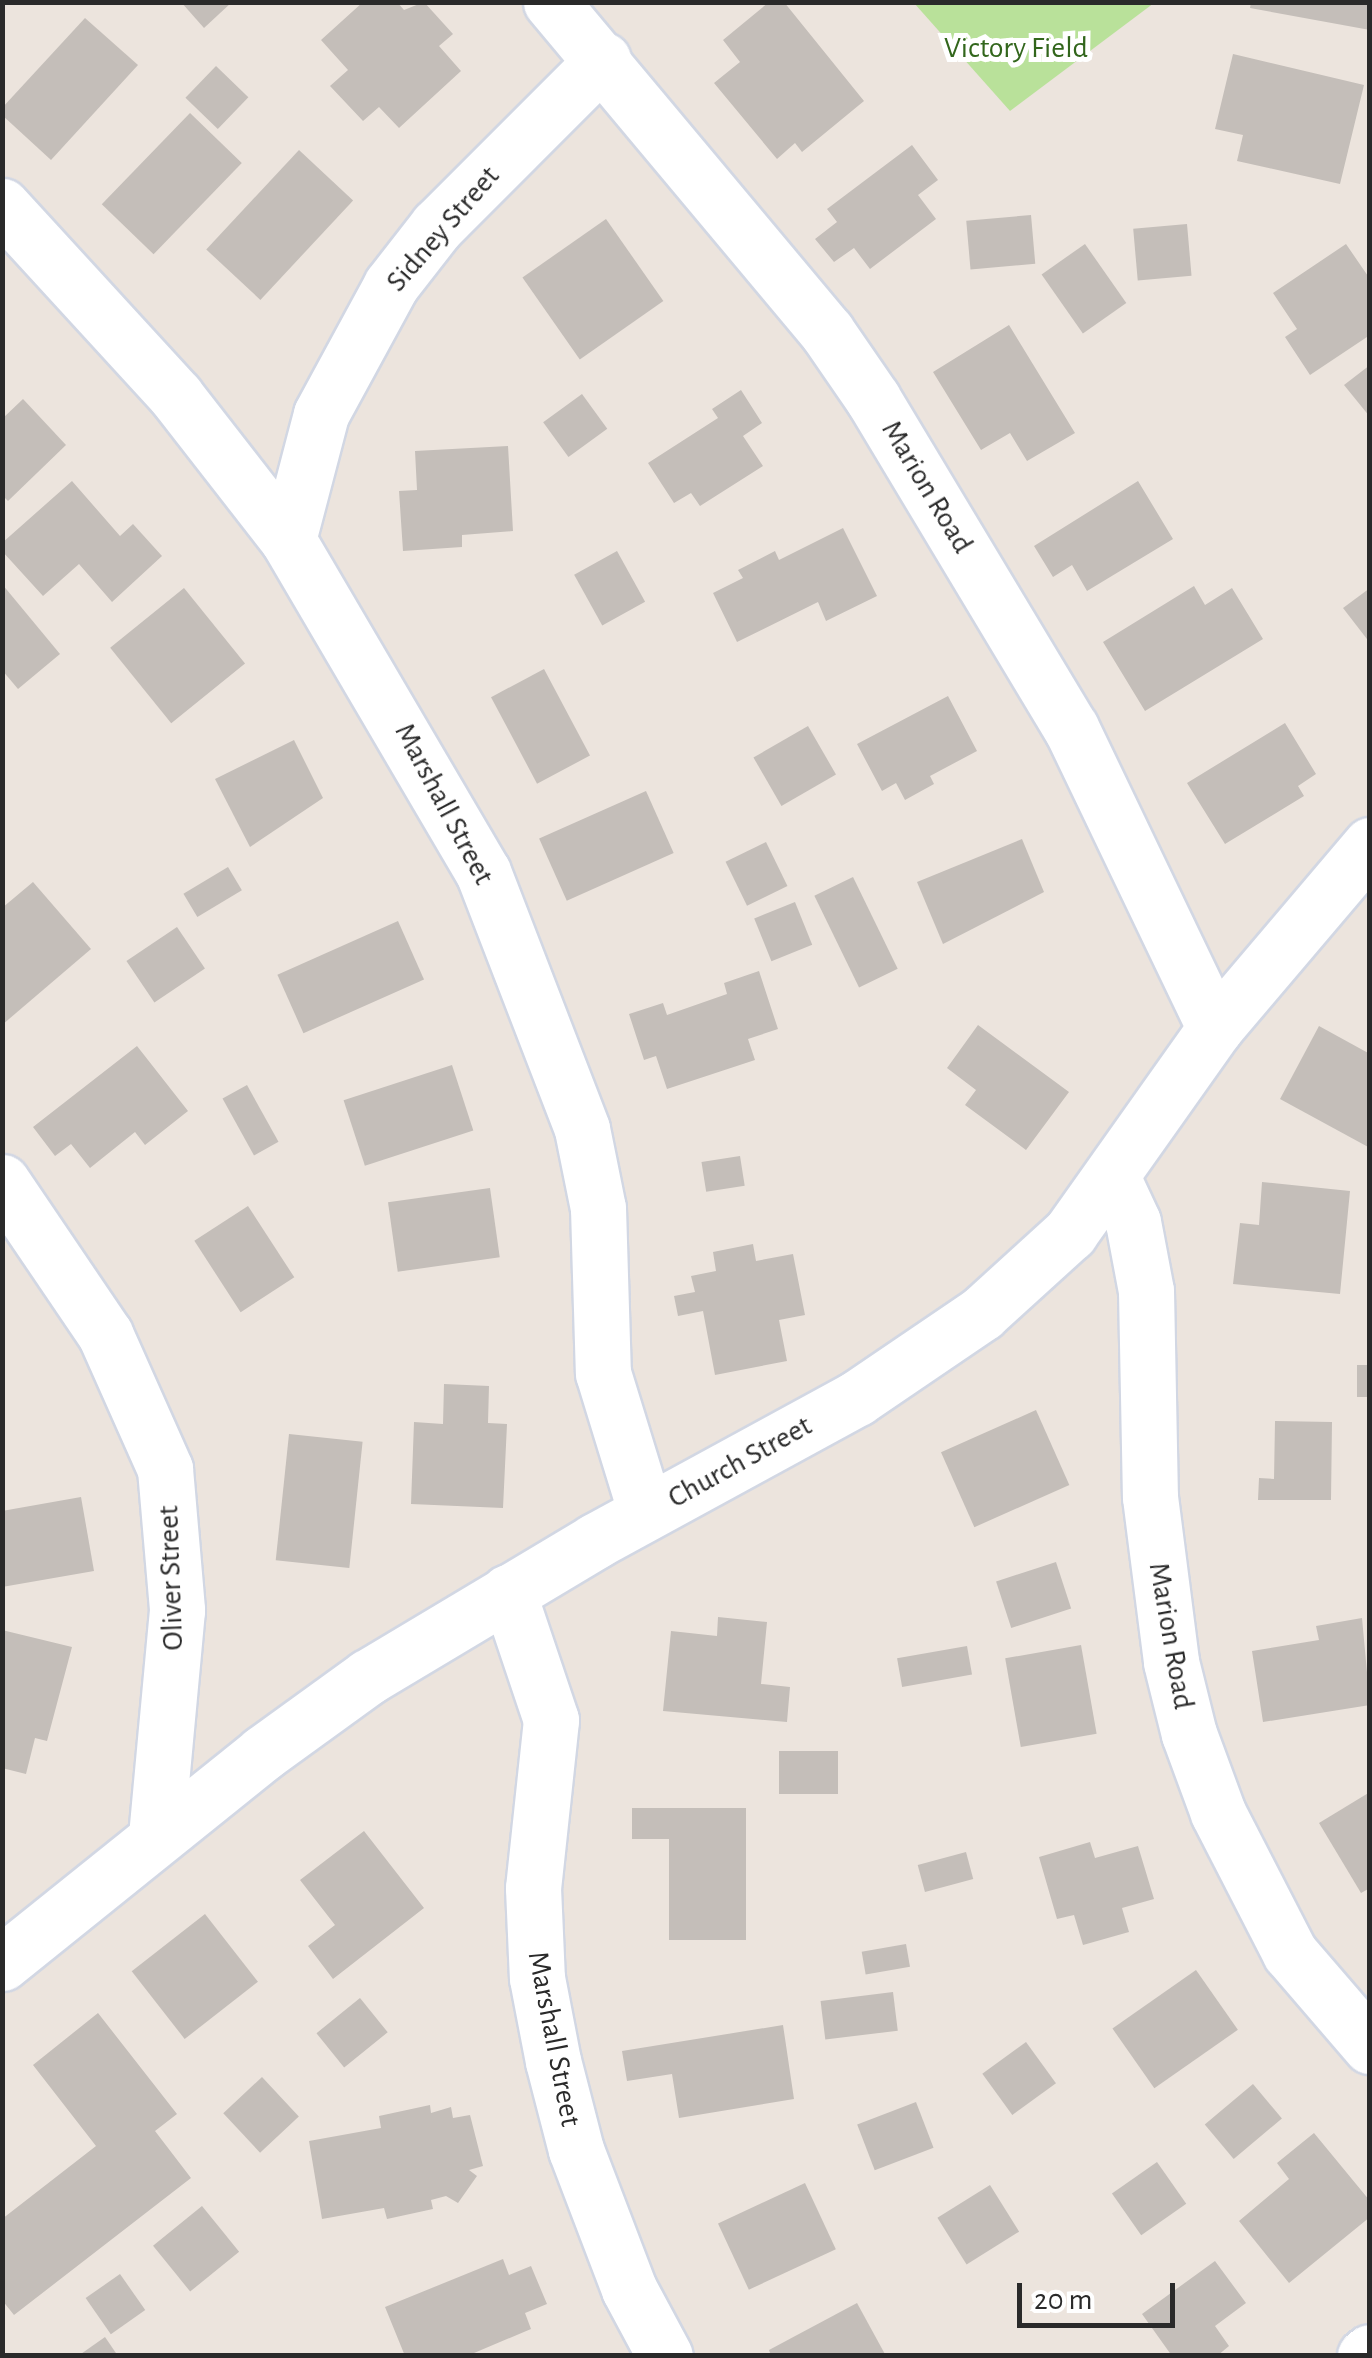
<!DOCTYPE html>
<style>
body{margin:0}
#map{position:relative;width:1372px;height:2358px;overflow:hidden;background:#ece4dd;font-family:"Alegreya Sans",sans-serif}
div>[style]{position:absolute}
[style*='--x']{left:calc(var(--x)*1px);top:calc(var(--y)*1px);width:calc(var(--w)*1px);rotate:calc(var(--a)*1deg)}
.green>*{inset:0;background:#b9e19a}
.building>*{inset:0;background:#c4beb9;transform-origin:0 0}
.roads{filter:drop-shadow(2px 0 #d2d7e3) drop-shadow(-2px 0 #d2d7e3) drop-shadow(0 2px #d2d7e3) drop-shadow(0 -2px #d2d7e3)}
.minor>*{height:55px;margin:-27.5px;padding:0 27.5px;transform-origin:27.5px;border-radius:27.5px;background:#fff}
span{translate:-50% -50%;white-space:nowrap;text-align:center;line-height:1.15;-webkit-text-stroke:10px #fff;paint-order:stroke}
.park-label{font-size:30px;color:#32661c}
.street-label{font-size:30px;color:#2a2a2a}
.frame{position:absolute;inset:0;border:5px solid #2a2a2a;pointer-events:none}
.scale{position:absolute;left:1017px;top:2283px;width:158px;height:45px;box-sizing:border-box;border:5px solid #2a2a2a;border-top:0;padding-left:12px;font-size:30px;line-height:35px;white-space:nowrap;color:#2a2a2a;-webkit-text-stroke:8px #fff;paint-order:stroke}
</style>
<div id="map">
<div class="green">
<i style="clip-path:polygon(914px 3px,1154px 3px,1010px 111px)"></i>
</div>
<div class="building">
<i style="clip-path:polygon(181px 2px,232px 2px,204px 28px)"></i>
<i style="clip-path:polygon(363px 2px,397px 2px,404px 10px,424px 2px,453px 34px,439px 46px,461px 71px,399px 128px,379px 107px,363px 121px,330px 86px,348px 70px,321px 40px)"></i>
<i style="clip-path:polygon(769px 2px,784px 2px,864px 101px,802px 152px,795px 143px,777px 159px,714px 83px,740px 62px,723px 40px)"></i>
<i style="clip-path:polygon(1251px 2px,1370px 2px,1370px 30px,1250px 8px)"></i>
<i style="clip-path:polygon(85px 18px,138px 65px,51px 160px,2px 115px,2px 108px)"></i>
<i style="clip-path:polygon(1233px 54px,1364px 85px,1340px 184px,1237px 161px,1243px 135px,1215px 129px)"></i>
<i style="left:216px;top:66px;width:45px;height:44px;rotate:44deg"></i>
<i style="left:190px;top:113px;width:72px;height:127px;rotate:44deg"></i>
<i style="clip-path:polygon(912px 145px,938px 180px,918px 195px,936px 219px,870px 269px,854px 248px,834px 262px,815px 239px,837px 222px,827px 209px)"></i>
<i style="left:299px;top:150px;width:74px;height:136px;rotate:43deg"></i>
<i style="left:1031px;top:215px;width:49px;height:65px;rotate:85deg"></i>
<i style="left:606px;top:219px;width:100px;height:102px;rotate:55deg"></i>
<i style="left:1187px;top:224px;width:52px;height:54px;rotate:85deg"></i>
<i style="left:1085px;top:244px;width:72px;height:53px;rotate:55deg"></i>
<i style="clip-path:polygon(1346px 244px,1370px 279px,1370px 335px,1310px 375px,1285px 337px,1297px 329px,1273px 293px)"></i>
<i style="clip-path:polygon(1009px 325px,1075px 433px,1027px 461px,1010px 433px,981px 450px,933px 372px)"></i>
<i style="clip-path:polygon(1370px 365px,1370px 417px,1344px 385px)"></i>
<i style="clip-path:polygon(741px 390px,762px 423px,743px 436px,763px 466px,700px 506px,691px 493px,674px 503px,648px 463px,718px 418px,712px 409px)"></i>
<i style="left:582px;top:394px;width:43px;height:48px;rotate:54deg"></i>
<i style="clip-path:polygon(23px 399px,66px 445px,8px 501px,2px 495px,2px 419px)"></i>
<i style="clip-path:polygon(508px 446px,513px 531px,462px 535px,462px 547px,403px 551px,399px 491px,417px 490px,415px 451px)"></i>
<i style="clip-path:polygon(72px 481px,120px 536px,133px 524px,162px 556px,112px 602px,79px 564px,43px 596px,2px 551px,2px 543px)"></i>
<i style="clip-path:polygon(1138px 481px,1173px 539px,1087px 591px,1072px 565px,1053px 577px,1034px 546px)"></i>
<i style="clip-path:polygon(843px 528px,877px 596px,826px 621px,818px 602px,737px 642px,713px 593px,743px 578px,738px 570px,775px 551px,779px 560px)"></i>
<i style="left:617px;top:551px;width:58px;height:49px;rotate:61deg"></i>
<i style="clip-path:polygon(2px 584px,60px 654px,18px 689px,2px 670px)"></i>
<i style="clip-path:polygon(1194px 586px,1205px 605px,1232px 588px,1263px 639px,1145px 711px,1103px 642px)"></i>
<i style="left:184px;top:588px;width:97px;height:95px;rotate:51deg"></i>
<i style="clip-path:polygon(1370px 588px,1370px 643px,1343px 608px)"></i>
<i style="left:544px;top:669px;width:98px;height:60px;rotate:62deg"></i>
<i style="clip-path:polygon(948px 696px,977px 751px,930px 776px,934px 784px,905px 800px,896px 783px,882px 791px,857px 744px)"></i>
<i style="clip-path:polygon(1285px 723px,1316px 774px,1298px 786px,1304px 796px,1225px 844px,1187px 783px)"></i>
<i style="left:808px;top:726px;width:56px;height:63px;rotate:60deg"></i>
<i style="clip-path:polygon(294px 740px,323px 798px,250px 847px,215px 779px)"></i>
<i style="left:646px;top:791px;width:68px;height:117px;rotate:66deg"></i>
<i style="clip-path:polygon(1022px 839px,1044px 892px,943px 944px,917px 882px)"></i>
<i style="left:766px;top:842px;width:49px;height:45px;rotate:64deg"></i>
<i style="left:228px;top:867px;width:27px;height:52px;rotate:59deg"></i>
<i style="left:853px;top:877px;width:102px;height:43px;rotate:64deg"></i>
<i style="clip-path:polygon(33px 882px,91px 949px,2px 1025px,2px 908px)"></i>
<i style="left:795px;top:902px;width:46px;height:44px;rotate:68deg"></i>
<i style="left:398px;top:921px;width:64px;height:132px;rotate:66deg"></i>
<i style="left:177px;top:927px;width:50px;height:61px;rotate:56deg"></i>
<i style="clip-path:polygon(759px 971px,778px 1029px,748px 1039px,755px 1060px,667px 1089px,656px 1056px,644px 1060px,629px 1014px,663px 1003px,667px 1015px,727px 994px,724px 983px)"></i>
<i style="clip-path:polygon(978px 1025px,1069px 1092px,1026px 1150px,965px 1105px,976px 1090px,947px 1068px)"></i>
<i style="clip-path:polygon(1319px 1026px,1370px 1054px,1370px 1148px,1280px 1099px)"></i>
<i style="clip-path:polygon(137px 1046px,188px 1111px,145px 1145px,135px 1132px,90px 1168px,71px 1144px,55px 1156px,33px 1127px)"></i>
<i style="left:452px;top:1065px;width:69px;height:114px;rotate:72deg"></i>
<i style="left:247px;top:1085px;width:65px;height:28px;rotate:61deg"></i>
<i style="left:740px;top:1156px;width:30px;height:39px;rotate:81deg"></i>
<i style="clip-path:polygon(1262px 1182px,1350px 1191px,1340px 1294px,1233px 1284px,1240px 1223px,1259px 1225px)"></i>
<i style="left:490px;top:1188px;width:70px;height:103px;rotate:82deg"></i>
<i style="left:248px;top:1206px;width:85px;height:64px;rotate:57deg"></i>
<i style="clip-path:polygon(753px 1244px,756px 1261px,793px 1254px,805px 1315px,779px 1320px,787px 1361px,715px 1375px,703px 1311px,678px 1316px,674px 1296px,695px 1292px,691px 1276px,716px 1271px,713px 1252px)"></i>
<i style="left:1357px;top:1365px;width:13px;height:32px"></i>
<i style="clip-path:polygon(444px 1384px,489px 1386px,488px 1423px,507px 1424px,503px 1508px,411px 1504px,414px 1422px,443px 1424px)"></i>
<i style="left:1036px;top:1410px;width:82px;height:104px;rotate:66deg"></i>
<i style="clip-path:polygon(1275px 1421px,1332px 1422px,1331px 1500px,1258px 1500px,1259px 1478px,1274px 1479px)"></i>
<i style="left:289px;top:1434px;width:74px;height:127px;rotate:6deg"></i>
<i style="clip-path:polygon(81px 1497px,94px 1571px,2px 1587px,2px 1511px)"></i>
<i style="left:1056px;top:1562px;width:49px;height:63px;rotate:72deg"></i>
<i style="clip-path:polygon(718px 1617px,767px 1622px,761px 1684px,790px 1687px,787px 1722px,663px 1711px,671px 1631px,717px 1636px)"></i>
<i style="clip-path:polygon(1362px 1618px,1370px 1705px,1263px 1722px,1252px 1651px,1319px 1640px,1316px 1626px)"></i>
<i style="clip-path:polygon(2px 1630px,72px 1647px,47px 1741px,35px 1738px,26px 1774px,2px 1768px)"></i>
<i style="left:1081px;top:1645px;width:90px;height:77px;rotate:80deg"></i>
<i style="left:967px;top:1646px;width:29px;height:71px;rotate:80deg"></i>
<i style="left:838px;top:1751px;width:43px;height:59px;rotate:90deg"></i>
<i style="clip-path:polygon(1370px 1792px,1370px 1888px,1361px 1893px,1319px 1823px)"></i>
<i style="clip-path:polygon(632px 1808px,746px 1808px,746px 1940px,669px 1940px,669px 1839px,632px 1839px)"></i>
<i style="clip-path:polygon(364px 1831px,424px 1908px,333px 1979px,308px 1946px,335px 1925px,300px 1880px)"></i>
<i style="clip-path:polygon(1090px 1842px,1095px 1858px,1138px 1846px,1154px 1899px,1122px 1908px,1129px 1932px,1083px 1945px,1074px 1915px,1057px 1919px,1039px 1857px)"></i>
<i style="left:966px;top:1852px;width:28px;height:50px;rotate:75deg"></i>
<i style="left:205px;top:1914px;width:86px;height:93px;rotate:52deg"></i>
<i style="left:906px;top:1944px;width:23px;height:45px;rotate:80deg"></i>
<i style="left:1196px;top:1970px;width:73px;height:102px;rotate:55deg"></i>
<i style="left:893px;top:1992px;width:39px;height:73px;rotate:83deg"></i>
<i style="left:360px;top:1998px;width:44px;height:56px;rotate:51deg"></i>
<i style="clip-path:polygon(98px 2013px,177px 2114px,155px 2131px,191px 2178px,14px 2315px,2px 2300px,2px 2219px,96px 2146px,33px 2065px)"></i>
<i style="clip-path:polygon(783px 2025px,794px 2099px,679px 2118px,672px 2074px,627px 2081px,622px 2051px)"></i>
<i style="left:1026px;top:2042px;width:51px;height:54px;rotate:54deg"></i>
<i style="left:262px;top:2077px;width:54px;height:53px;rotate:47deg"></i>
<i style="left:1253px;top:2084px;width:45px;height:63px;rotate:50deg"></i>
<i style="left:916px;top:2102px;width:49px;height:63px;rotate:69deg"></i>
<i style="clip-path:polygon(430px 2105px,431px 2113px,451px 2107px,453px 2118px,470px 2115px,483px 2166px,469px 2170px,477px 2176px,458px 2203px,446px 2196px,431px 2200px,433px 2209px,387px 2219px,384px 2208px,322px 2219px,309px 2141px,381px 2128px,379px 2116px)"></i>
<i style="clip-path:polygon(1314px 2133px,1370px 2201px,1370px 2217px,1289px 2283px,1239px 2221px,1289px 2179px,1277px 2163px)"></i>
<i style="left:1157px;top:2162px;width:51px;height:55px;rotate:55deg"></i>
<i style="left:805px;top:2183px;width:73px;height:96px;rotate:65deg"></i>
<i style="left:990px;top:2185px;width:55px;height:62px;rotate:58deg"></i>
<i style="left:202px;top:2206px;width:59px;height:63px;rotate:51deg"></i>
<i style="clip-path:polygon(503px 2259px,509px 2275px,531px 2266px,547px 2304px,525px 2313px,531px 2329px,467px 2356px,405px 2356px,385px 2307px)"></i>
<i style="clip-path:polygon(1215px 2261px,1246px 2303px,1215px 2326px,1229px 2346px,1217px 2356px,1172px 2356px,1142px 2314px)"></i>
<i style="left:120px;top:2274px;width:44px;height:42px;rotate:55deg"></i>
<i style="clip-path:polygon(857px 2303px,886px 2356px,771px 2356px,769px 2350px)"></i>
<i style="clip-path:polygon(105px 2337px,118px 2356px,78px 2356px)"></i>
</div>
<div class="roads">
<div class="minor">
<i style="--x:551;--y:2;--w:430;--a:50.1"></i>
<i style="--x:827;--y:332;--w:81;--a:55.5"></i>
<i style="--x:873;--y:399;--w:384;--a:59"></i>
<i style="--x:1071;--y:728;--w:333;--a:64.4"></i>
<i style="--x:2;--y:206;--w:258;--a:47.5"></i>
<i style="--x:176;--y:396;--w:182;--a:52.1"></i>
<i style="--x:288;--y:540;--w:385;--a:59.6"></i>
<i style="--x:483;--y:872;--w:275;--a:68.9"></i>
<i style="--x:582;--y:1129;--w:81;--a:78.6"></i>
<i style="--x:598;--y:1208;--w:165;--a:88.3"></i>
<i style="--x:603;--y:1373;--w:146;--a:72.9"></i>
<i style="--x:288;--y:540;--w:130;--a:-75.3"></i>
<i style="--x:321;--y:414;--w:147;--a:-61.5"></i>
<i style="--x:391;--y:285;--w:75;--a:-52.1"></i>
<i style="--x:437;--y:226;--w:235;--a:-45"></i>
<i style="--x:1113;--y:1179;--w:47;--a:65.1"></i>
<i style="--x:1133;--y:1222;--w:70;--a:79.3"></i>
<i style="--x:1146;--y:1291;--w:206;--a:88.9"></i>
<i style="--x:1150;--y:1497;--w:166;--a:82.7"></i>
<i style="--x:1171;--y:1662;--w:74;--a:76"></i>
<i style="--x:1189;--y:1734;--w:84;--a:69.8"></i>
<i style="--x:1218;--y:1813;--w:157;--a:62.8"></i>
<i style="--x:1290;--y:1953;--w:123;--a:49.3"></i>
<i style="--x:2;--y:1182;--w:184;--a:55.9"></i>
<i style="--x:105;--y:1334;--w:148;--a:66"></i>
<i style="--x:165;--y:1469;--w:142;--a:85.1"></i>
<i style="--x:177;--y:1610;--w:228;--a:95.3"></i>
<i style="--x:508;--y:1592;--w:135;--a:71.4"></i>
<i style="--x:551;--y:1720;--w:169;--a:96.1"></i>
<i style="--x:533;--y:1888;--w:90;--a:87.5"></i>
<i style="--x:537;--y:1978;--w:85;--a:79.1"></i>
<i style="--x:553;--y:2061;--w:92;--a:75.5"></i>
<i style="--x:576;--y:2150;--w:149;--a:69.1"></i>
<i style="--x:629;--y:2289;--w:76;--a:61.8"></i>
<i style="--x:2;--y:1963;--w:335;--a:-38.8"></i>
<i style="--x:263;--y:1753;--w:130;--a:-35.9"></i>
<i style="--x:368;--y:1677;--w:265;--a:-30.9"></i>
<i style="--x:595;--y:1541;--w:298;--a:-28.6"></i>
<i style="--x:857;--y:1398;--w:151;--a:-34.2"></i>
<i style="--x:982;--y:1313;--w:119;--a:-42.3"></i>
<i style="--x:1070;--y:1233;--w:251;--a:-54.7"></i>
<i style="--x:1215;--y:1028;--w:240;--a:-49.7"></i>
<i style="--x:1365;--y:2356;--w:6;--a:-39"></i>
</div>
</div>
<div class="park-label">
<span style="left:1016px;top:48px">Victory Field</span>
</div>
<div class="street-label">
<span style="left:443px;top:229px;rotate:-49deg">Sidney Street</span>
<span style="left:927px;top:487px;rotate:59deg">Marion Road</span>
<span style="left:444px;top:804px;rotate:62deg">Marshall Street</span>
<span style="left:740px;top:1462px;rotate:-29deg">Church Street</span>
<span style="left:171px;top:1578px;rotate:-92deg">Oliver Street</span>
<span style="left:1171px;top:1636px;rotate:80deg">Marion Road</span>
<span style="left:554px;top:2039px;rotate:79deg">Marshall Street</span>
</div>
<div class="frame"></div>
<div class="scale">20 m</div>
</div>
